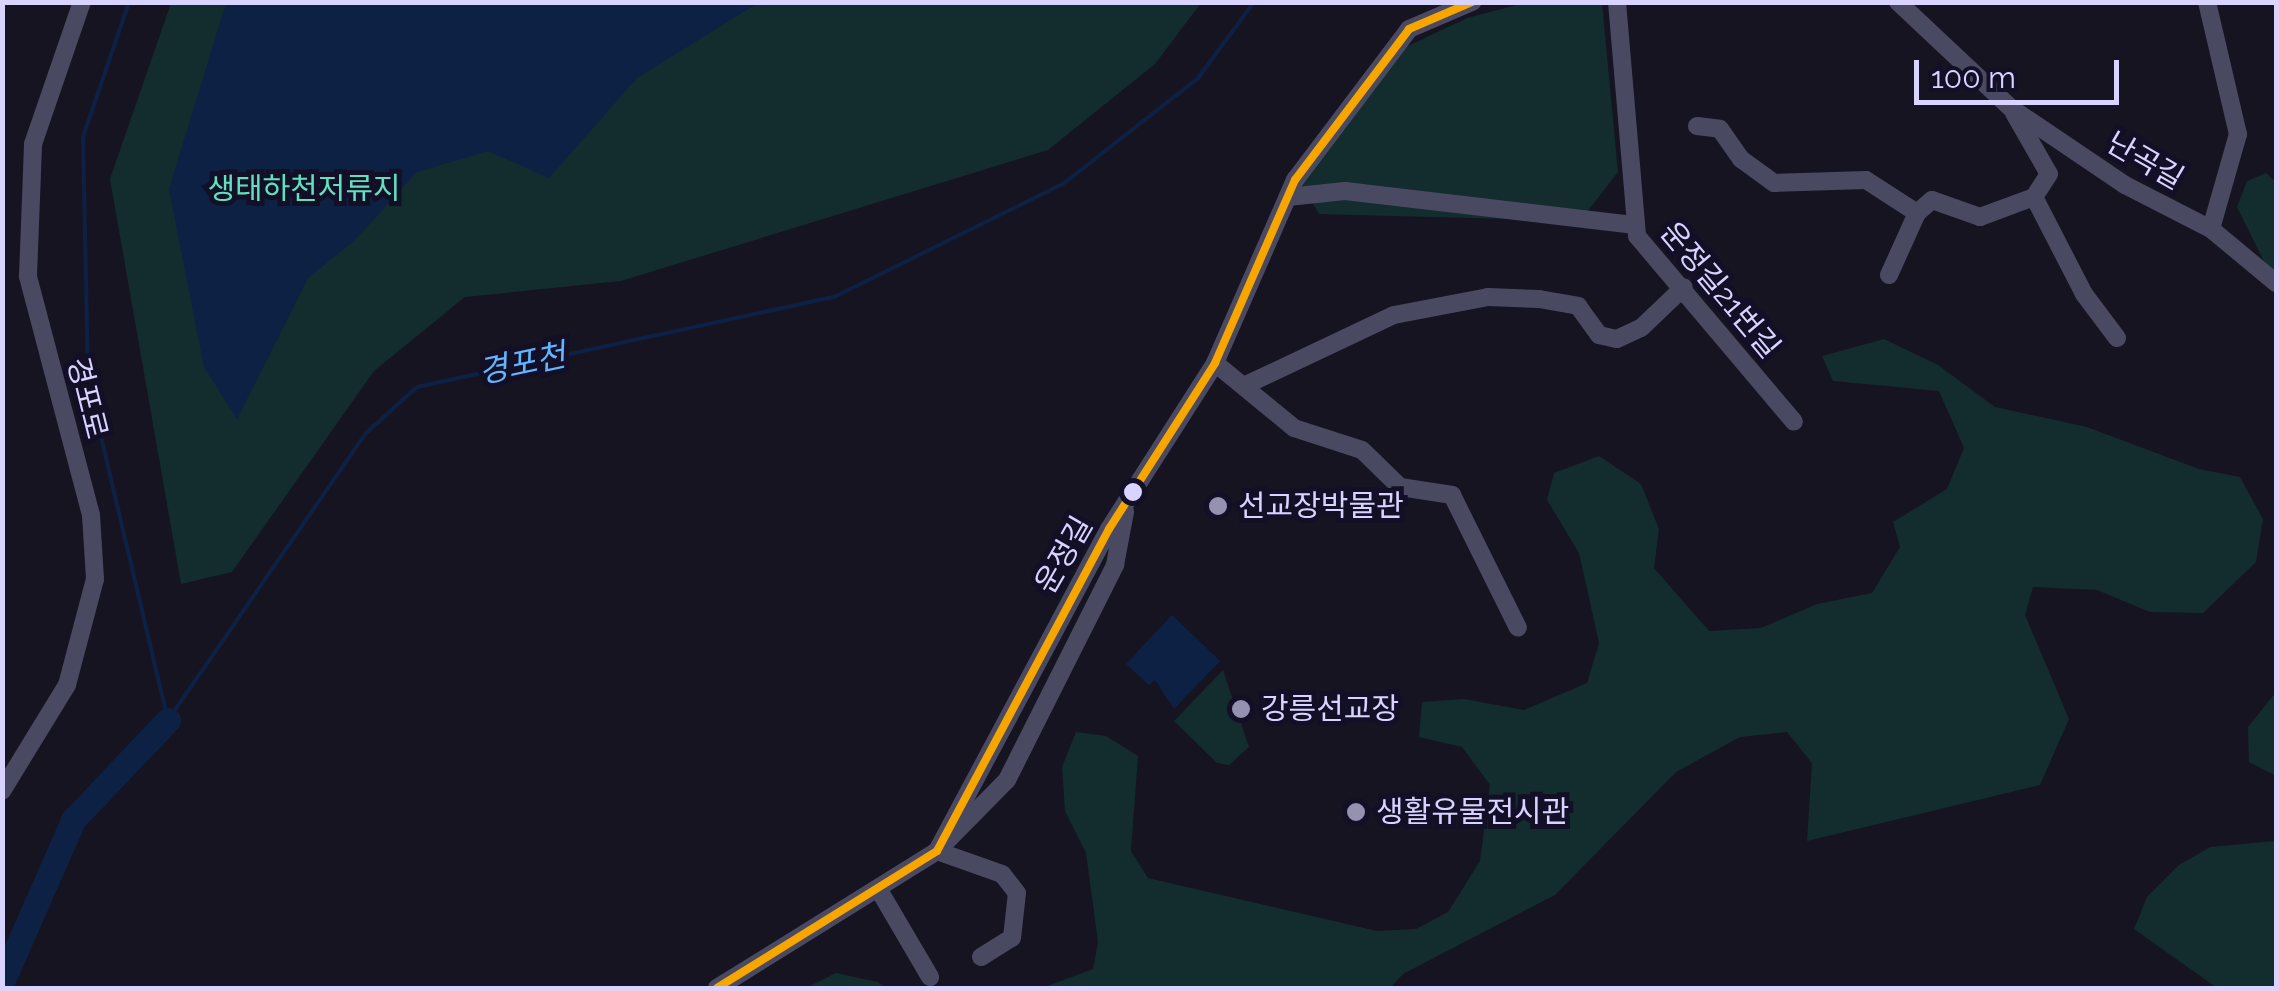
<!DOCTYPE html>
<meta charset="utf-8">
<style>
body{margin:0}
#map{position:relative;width:2279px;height:991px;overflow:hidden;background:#161421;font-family:Raleway,"Noto Sans KR",sans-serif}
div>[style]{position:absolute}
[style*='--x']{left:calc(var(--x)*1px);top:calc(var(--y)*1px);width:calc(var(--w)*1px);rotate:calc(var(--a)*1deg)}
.green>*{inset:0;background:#132c2d}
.water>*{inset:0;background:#0d2144}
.stream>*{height:4px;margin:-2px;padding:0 2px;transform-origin:2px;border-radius:2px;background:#0d2144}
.river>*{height:25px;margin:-12.5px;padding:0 12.5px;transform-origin:12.5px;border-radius:12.5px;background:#0d2144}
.minor>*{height:18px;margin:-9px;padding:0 9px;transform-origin:9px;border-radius:9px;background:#4a4962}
.bus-1>*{height:8px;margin:-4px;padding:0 4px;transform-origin:4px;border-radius:4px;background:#f7a600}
.dots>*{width:28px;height:28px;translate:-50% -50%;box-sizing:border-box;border:5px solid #130f26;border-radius:50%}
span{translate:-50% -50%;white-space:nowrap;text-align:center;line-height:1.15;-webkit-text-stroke:10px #130f26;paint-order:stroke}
.street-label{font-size:30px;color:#d9d4ff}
.park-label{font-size:30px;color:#5fe0c0}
.poi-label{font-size:30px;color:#d9d4ff}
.left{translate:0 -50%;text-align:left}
.water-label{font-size:32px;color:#62b6ff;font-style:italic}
.frame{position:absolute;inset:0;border:5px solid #d9d4ff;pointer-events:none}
.scale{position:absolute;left:1914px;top:60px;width:205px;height:45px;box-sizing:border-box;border:5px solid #d9d4ff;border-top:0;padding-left:12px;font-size:30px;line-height:35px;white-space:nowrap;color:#d9d4ff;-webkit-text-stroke:8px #130f26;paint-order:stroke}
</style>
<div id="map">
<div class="green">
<i style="clip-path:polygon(171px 3px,1201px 3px,1155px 64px,1048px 150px,621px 281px,465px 297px,374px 371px,232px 572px,181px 584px,110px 179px)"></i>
<i style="clip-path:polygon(1524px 3px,1602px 3px,1618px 172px,1580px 221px,1319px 214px,1302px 185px,1385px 57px,1467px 18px)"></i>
<i style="clip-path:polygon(2266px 173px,2276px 182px,2276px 286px,2237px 207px,2247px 181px)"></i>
<i style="clip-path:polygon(1884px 339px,1938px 365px,1995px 407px,2087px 427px,2199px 469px,2240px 477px,2263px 519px,2256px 562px,2203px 613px,2150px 612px,2097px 590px,2033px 587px,2025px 615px,2069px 719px,2040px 785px,1807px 841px,1812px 763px,1787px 732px,1740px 737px,1676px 772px,1555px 895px,1403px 974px,1390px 988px,1042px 988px,1093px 969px,1098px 942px,1086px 853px,1065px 811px,1062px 767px,1076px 732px,1106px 736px,1138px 756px,1131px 851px,1148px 878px,1377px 931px,1416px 929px,1448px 912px,1480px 861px,1490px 785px,1462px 747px,1419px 737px,1422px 702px,1464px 699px,1524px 710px,1587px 683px,1599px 643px,1579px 553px,1547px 500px,1554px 473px,1599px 456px,1641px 484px,1659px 529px,1654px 568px,1709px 631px,1761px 628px,1817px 604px,1872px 593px,1900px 547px,1893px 522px,1947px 489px,1964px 448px,1939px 391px,1833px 381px,1822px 356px)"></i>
<i style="clip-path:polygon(1223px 670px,1249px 747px,1229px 765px,1217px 763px,1174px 721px)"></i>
<i style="clip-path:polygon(2276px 692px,2276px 776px,2249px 762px,2248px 727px)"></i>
<i style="clip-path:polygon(2276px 841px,2276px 988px,2217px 988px,2134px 929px,2147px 897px,2179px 865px,2210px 847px)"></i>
<i style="clip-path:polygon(836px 973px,878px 982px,887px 988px,806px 988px)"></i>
</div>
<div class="water">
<i style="clip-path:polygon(226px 3px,226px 2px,758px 3px,637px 78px,549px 178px,488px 151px,417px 172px,355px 240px,308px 278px,237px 419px,204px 367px,169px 189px)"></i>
<i style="clip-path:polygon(1172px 615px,1220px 661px,1174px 709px,1155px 680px,1149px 685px,1126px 664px)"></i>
</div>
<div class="stream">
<i style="--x:129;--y:2;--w:143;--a:108.8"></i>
<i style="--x:83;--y:137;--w:245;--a:88.8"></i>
<i style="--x:88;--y:382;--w:347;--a:76.7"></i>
<i style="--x:168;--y:720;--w:349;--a:-55.4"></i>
<i style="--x:366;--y:433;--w:69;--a:-42"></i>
<i style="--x:417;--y:387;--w:427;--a:-12.2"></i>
<i style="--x:834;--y:297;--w:255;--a:-26.3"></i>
<i style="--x:1063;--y:184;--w:172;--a:-38.1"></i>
<i style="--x:1198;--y:78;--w:94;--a:-53.6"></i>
</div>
<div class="river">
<i style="--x:2;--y:982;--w:177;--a:-66.3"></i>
<i style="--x:73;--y:820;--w:138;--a:-46.5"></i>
</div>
<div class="minor">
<i style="--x:1617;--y:2;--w:235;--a:85.1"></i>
<i style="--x:1637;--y:236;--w:243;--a:49.8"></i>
<i style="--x:1898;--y:2;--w:155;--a:43.2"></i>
<i style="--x:2011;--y:108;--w:138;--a:34"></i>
<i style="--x:2125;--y:185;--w:97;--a:27.1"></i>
<i style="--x:2211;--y:229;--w:85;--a:39.7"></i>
<i style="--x:2207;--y:2;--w:136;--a:76.8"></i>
<i style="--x:2238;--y:134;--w:99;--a:105.9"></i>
<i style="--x:2014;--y:113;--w:70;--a:60.2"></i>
<i style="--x:2049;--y:174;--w:27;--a:123"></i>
<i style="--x:2034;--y:197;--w:109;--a:62.7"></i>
<i style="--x:2084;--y:294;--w:55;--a:53.1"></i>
<i style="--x:1697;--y:126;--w:23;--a:7"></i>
<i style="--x:1720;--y:129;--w:37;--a:55"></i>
<i style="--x:1741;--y:159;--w:41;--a:36"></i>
<i style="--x:1774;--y:183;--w:92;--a:-1.9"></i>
<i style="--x:1866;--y:180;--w:61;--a:32.9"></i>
<i style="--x:1288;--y:197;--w:57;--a:-6"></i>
<i style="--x:1345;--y:191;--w:290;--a:6.7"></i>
<i style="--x:1889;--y:275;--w:68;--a:-65.7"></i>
<i style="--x:1917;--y:213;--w:20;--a:-41"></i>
<i style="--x:1932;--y:200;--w:51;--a:19.5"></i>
<i style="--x:1980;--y:217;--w:58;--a:-20.3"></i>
<i style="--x:1215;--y:363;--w:102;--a:39.4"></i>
<i style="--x:1294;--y:428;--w:71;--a:17.9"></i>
<i style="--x:1362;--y:450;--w:53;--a:44.2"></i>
<i style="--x:1400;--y:487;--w:53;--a:8.7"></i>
<i style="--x:1452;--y:495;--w:148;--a:63.6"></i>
<i style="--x:1248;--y:384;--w:161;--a:-25.3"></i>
<i style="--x:1394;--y:315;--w:96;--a:-10.8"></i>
<i style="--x:1488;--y:297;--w:51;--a:2.2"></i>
<i style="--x:1539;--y:299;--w:40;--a:10"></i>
<i style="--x:1578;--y:306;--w:36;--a:54"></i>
<i style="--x:1599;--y:335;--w:18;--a:13"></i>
<i style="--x:1617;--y:339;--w:26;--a:-25"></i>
<i style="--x:1641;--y:328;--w:59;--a:-43.6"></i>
<i style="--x:2;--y:791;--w:124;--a:-58.5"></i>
<i style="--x:67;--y:685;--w:110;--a:-75.2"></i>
<i style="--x:95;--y:579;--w:64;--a:-93.6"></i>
<i style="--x:91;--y:515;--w:247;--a:-104.8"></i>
<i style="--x:28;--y:276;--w:132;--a:-87.8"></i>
<i style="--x:33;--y:144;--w:150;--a:-71"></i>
<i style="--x:879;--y:890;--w:101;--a:59.6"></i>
<i style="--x:981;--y:957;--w:36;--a:-32"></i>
<i style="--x:1012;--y:938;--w:45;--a:-83.7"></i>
<i style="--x:1017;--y:893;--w:24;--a:-128"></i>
<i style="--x:1002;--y:874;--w:69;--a:-160.5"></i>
<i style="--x:937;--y:851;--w:100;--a:-45.4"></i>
<i style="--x:1007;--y:780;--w:241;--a:-63.3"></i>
<i style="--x:1115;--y:565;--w:54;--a:-79.3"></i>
<i style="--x:717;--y:988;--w:259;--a:-31.9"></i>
<i style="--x:937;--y:851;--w:365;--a:-61.9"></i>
<i style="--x:1109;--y:529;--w:197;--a:-57.4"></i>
<i style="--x:1215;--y:363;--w:200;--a:-66.4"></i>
<i style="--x:1295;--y:180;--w:189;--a:-52.9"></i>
<i style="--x:1409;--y:29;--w:69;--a:-23.2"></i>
</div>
<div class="bus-1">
<i style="--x:717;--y:988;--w:259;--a:-31.9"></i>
<i style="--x:937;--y:851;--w:365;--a:-61.9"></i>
<i style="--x:1109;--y:529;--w:197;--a:-57.4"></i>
<i style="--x:1215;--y:363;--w:200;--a:-66.4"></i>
<i style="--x:1295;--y:180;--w:189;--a:-52.9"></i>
<i style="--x:1409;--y:29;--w:69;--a:-23.2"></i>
</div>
<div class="dots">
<i style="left:1133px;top:492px;background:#d9d4ff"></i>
<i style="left:1218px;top:506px;background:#9591b1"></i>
<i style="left:1241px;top:709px;background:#9591b1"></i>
<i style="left:1356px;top:812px;background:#9591b1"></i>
</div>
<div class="street-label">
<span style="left:2145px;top:161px;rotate:30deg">난곡길</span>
<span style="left:1720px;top:290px;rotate:50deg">운정길21번길</span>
<span style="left:87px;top:398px;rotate:76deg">경포로</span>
<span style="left:1064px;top:555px;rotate:-60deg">운정길</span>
</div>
<div class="park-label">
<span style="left:304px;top:189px">생태하천저류지</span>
</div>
<div class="poi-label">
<span class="left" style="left:1238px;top:506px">선교장박물관</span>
<span class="left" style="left:1261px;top:709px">강릉선교장</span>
<span class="left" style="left:1376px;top:812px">생활유물전시관</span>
</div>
<div class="water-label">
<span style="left:522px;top:364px;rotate:-12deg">경포천</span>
</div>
<div class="frame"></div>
<div class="scale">100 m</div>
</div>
